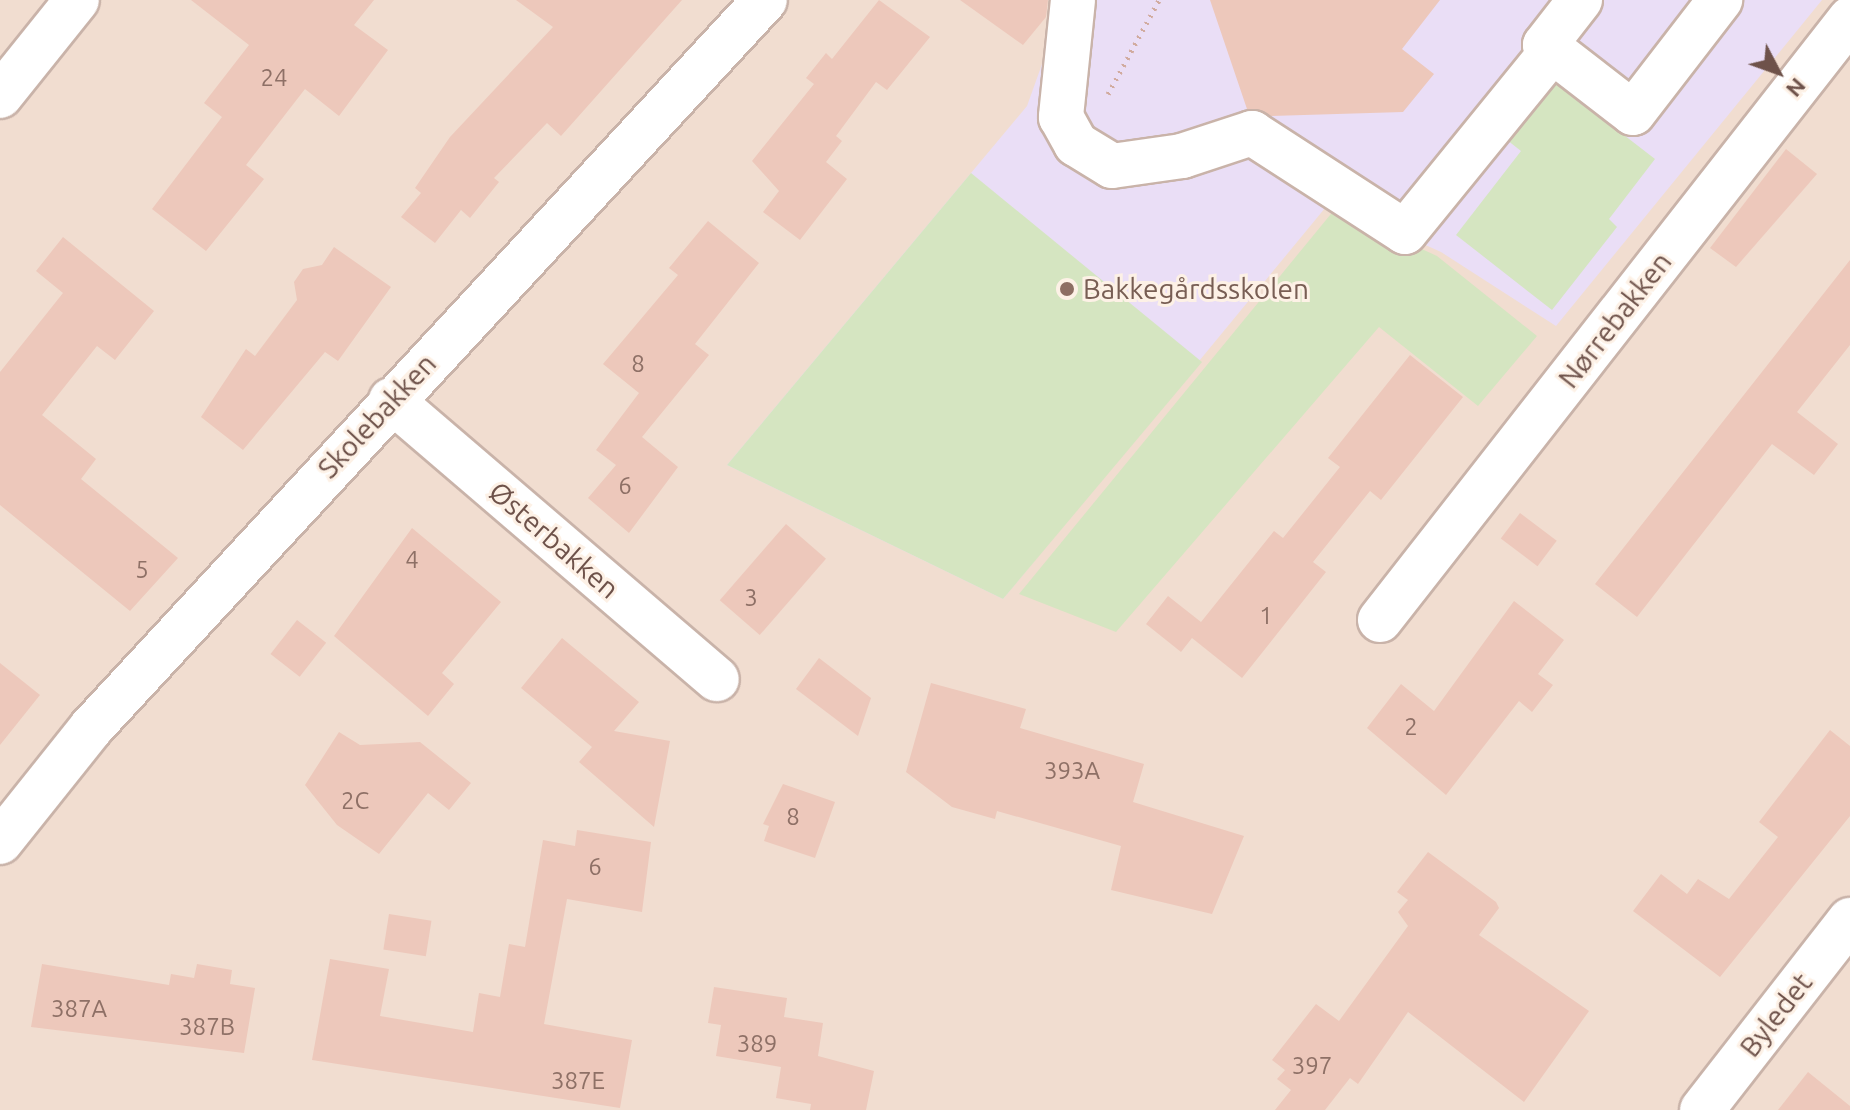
<!DOCTYPE html>
<meta charset="utf-8">
<style>
body{margin:0}
#map{position:relative;width:1850px;height:1110px;overflow:hidden;background:#faede1;font-family:Ubuntu,sans-serif}
div>[style]{position:absolute}
[style*='--x']{left:calc(var(--x)*1px);top:calc(var(--y)*1px);width:calc(var(--w)*1px);rotate:calc(var(--a)*1deg)}
.residential>*{inset:0;background:#f1ddd0;transform-origin:0 0}
.education>*{inset:0;background:#eadef6}
.green>*{inset:0;background:#d5e5c1}
.building>*{inset:0;background:#edc8bb;transform-origin:0 0}
.path>*{height:5px;margin-top:-2.5px;transform-origin:0;background:repeating-linear-gradient(90deg,#d1ab9f 0 2px,transparent 0 8px)}
.roads{filter:drop-shadow(2px 0 #c9b3a9) drop-shadow(-2px 0 #c9b3a9) drop-shadow(0 2px #c9b3a9) drop-shadow(0 -2px #c9b3a9)}
.minor>*{height:44px;margin:-22px;padding:0 22px;transform-origin:22px;border-radius:22px;background:#fff}
.dots>*{width:22px;height:22px;translate:-50% -50%;box-sizing:border-box;border:4px solid #fdf1e6;border-radius:50%}
span{translate:-50% -50%;white-space:nowrap;text-align:center;line-height:1.15;-webkit-text-stroke:6px #fdf1e6;paint-order:stroke}
.number-label{font-size:24px;color:#8e7066}
.number-label span{-webkit-text-stroke-width:0}
.education-label{font-size:28px;color:#785e54}
.left{translate:0 -50%;text-align:left}
.street-label{font-size:28px;color:#6e524a}
.north{position:absolute;left:1738px;top:32px;width:80px;height:80px;-webkit-text-stroke:6px #fdf1e6;paint-order:stroke;rotate:131deg;font-size:22px;font-weight:700;line-height:32px;text-align:center;color:#6e524a}
.north::after{content:'';display:block;margin:auto;width:28px;height:36px;background:#6e524a;clip-path:polygon(50% 0,100% 100%,50% 72%,0 100%)}
</style>
<div id="map">
<div class="residential">
<i style="left:0;top:0;width:1850px;height:1110px"></i>
</div>
<div class="education">
<i style="clip-path:polygon(1065px 0,1822px 0,1556px 326px,1441px 252px,1330px 202px,1003px 599px,727px 465px,1027px 106px)"></i>
</div>
<div class="green">
<i style="clip-path:polygon(1554px 81px,1655px 159px,1609px 219px,1617px 227px,1552px 310px,1456px 235px,1521px 151px,1507px 140px)"></i>
<i style="clip-path:polygon(971px 173px,1202px 362px,1003px 599px,727px 465px)"></i>
<i style="clip-path:polygon(1335px 209px,1437px 256px,1537px 336px,1478px 406px,1379px 327px,1116px 632px,1019px 594px)"></i>
</div>
<div class="building">
<i style="clip-path:polygon(191px 0,374px 0,354px 25px,388px 50px,339px 116px,305px 89px,246px 165px,264px 179px,206px 251px,152px 209px,222px 117px,204px 103px,249px 45px)"></i>
<i style="clip-path:polygon(516px 0,682px 0,561px 136px,547px 123px,494px 178px,499px 182px,470px 218px,461px 210px,435px 243px,401px 217px,421px 193px,415px 188px,450px 137px,553px 27px)"></i>
<i style="clip-path:polygon(879px 0,930px 37px,887px 90px,876px 82px,836px 136px,842px 141px,826px 162px,847px 179px,800px 240px,763px 212px,779px 191px,752px 161px,814px 84px,806px 78px,826px 53px,832px 59px)"></i>
<i style="clip-path:polygon(960px 0,1048px 0,1046px 17px,1023px 45px)"></i>
<i style="clip-path:polygon(1210px 0,1440px 0,1402px 49px,1434px 74px,1403px 112px,1271px 116px,1247px 109px)"></i>
<i style="clip-path:polygon(1786px 149px,1817px 174px,1736px 267px,1710px 248px)"></i>
<i style="clip-path:polygon(708px 221px,759px 263px,695px 344px,709px 355px,642px 437px,678px 467px,629px 533px,588px 498px,616px 465px,596px 450px,639px 393px,603px 364px,678px 275px,669px 268px)"></i>
<i style="clip-path:polygon(63px 237px,154px 311px,115px 360px,97px 346px,42px 415px,96px 459px,81px 479px,178px 558px,130px 611px,0 505px,0 372px,63px 293px,36px 271px)"></i>
<i style="clip-path:polygon(334px 247px,391px 287px,338px 361px,325px 352px,243px 450px,201px 417px,246px 349px,255px 356px,297px 300px,294px 282px,303px 269px,322px 265px)"></i>
<i style="clip-path:polygon(1850px 260px,1850px 345px,1797px 412px,1838px 444px,1814px 475px,1772px 444px,1637px 617px,1595px 584px)"></i>
<i style="clip-path:polygon(1410px 355px,1463px 397px,1381px 500px,1370px 491px,1313px 562px,1326px 572px,1242px 678px,1192px 638px,1181px 652px,1146px 624px,1168px 596px,1201px 622px,1274px 531px,1283px 538px,1340px 467px,1328px 458px)"></i>
<i style="left:1520px;top:513px;width:46px;height:32px;rotate:37deg"></i>
<i style="left:786px;top:524px;width:53px;height:101px;rotate:41deg"></i>
<i style="clip-path:polygon(412px 528px,501px 602px,442px 673px,454px 684px,428px 716px,334px 636px)"></i>
<i style="clip-path:polygon(1514px 601px,1564px 640px,1538px 674px,1553px 685px,1532px 712px,1519px 701px,1446px 795px,1367px 728px,1401px 684px,1434px 711px)"></i>
<i style="left:297px;top:620px;width:37px;height:43px;rotate:38deg"></i>
<i style="clip-path:polygon(562px 638px,639px 702px,614px 731px,670px 741px,654px 827px,579px 762px,592px 747px,521px 688px)"></i>
<i style="clip-path:polygon(819px 658px,871px 698px,858px 736px,796px 689px)"></i>
<i style="clip-path:polygon(0 663px,40px 695px,0 745px)"></i>
<i style="clip-path:polygon(931px 683px,1026px 709px,1020px 728px,1144px 764px,1133px 802px,1244px 836px,1212px 914px,1111px 890px,1121px 846px,997px 811px,995px 819px,952px 807px,906px 772px)"></i>
<i style="clip-path:polygon(1830px 730px,1850px 746px,1850px 816px,1720px 977px,1633px 911px,1661px 874px,1687px 894px,1698px 879px,1729px 899px,1778px 837px,1759px 822px)"></i>
<i style="clip-path:polygon(339px 732px,360px 745px,420px 742px,471px 783px,449px 810px,428px 793px,379px 854px,337px 825px,305px 785px)"></i>
<i style="clip-path:polygon(783px 784px,835px 802px,815px 858px,764px 841px,769px 826px,763px 824px)"></i>
<i style="clip-path:polygon(577px 830px,651px 842px,642px 912px,567px 899px,544px 1024px,632px 1040px,620px 1108px,312px 1060px,330px 959px,389px 969px,380px 1016px,473px 1032px,479px 993px,500px 997px,509px 944px,525px 947px,543px 840px,575px 846px)"></i>
<i style="clip-path:polygon(1428px 852px,1496px 902px,1499px 908px,1479px 935px,1589px 1011px,1524px 1102px,1408px 1012px,1358px 1084px,1350px 1078px,1325px 1110px,1275px 1110px,1291px 1090px,1277px 1079px,1285px 1070px,1272px 1060px,1316px 1004px,1339px 1021px,1408px 926px,1398px 912px,1408px 900px,1397px 892px)"></i>
<i style="left:389px;top:914px;width:43px;height:36px;rotate:9deg"></i>
<i style="clip-path:polygon(42px 964px,169px 985px,171px 974px,194px 978px,197px 964px,232px 970px,230px 984px,255px 988px,244px 1053px,31px 1027px)"></i>
<i style="clip-path:polygon(714px 987px,787px 998px,784px 1017px,823px 1023px,818px 1056px,874px 1071px,866px 1110px,810px 1110px,811px 1104px,776px 1098px,781px 1067px,716px 1056px,721px 1025px,708px 1023px)"></i>
<i style="clip-path:polygon(1808px 1072px,1850px 1106px,1850px 1110px,1778px 1110px)"></i>
</div>
<div class="path">
<i style="--x:1108;--y:94;--w:107;--a:-61.5"></i>
</div>
<div class="roads">
<div class="minor">
<i style="--x:1073;--y:0;--w:118;--a:95.9"></i>
<i style="--x:1061;--y:117;--w:31;--a:61"></i>
<i style="--x:1076;--y:144;--w:42;--a:31.4"></i>
<i style="--x:1112;--y:166;--w:71;--a:-8.1"></i>
<i style="--x:1182;--y:156;--w:74;--a:-18.2"></i>
<i style="--x:1252;--y:133;--w:182;--a:32.9"></i>
<i style="--x:1405;--y:232;--w:235;--a:-50.9"></i>
<i style="--x:1580;--y:0;--w:57;--a:127.9"></i>
<i style="--x:1545;--y:45;--w:111;--a:37.7"></i>
<i style="--x:1633;--y:113;--w:143;--a:-52.4"></i>
<i style="--x:0;--y:96;--w:123;--a:-51.3"></i>
<i style="--x:391;--y:400;--w:429;--a:40.6"></i>
<i style="--x:1380;--y:620;--w:763;--a:-51.97"></i>
<i style="--x:0;--y:842;--w:146;--a:-51.4"></i>
<i style="--x:91;--y:728;--w:992;--a:-47.21"></i>
<i style="--x:1702;--y:1110;--w:241;--a:-52.1"></i>
</div>
</div>
<div class="dots">
<i style="left:1067px;top:289px;background:#8d6e63"></i>
</div>
<div class="number-label">
<span style="left:274px;top:78px">24</span>
<span style="left:638px;top:364px">8</span>
<span style="left:625px;top:486px">6</span>
<span style="left:412px;top:560px">4</span>
<span style="left:142px;top:570px">5</span>
<span style="left:751px;top:598px">3</span>
<span style="left:1266px;top:616px">1</span>
<span style="left:1411px;top:727px">2</span>
<span style="left:1072px;top:771px">393A</span>
<span style="left:355px;top:801px">2C</span>
<span style="left:793px;top:817px">8</span>
<span style="left:595px;top:867px">6</span>
<span style="left:79px;top:1009px">387A</span>
<span style="left:207px;top:1027px">387B</span>
<span style="left:757px;top:1044px">389</span>
<span style="left:1312px;top:1066px">397</span>
<span style="left:578px;top:1081px">387E</span>
</div>
<div class="education-label">
<span class="left" style="left:1083px;top:289px">Bakkegårdsskolen</span>
</div>
<div class="street-label">
<span style="left:1615px;top:320px;rotate:-52deg">Nørrebakken</span>
<span style="left:377px;top:416px;rotate:-47deg">Skolebakken</span>
<span style="left:554px;top:540px;rotate:41deg">Østerbakken</span>
<span style="left:1776px;top:1015px;rotate:-52deg">Byledet</span>
</div>
<div class="north">N</div>
</div>
